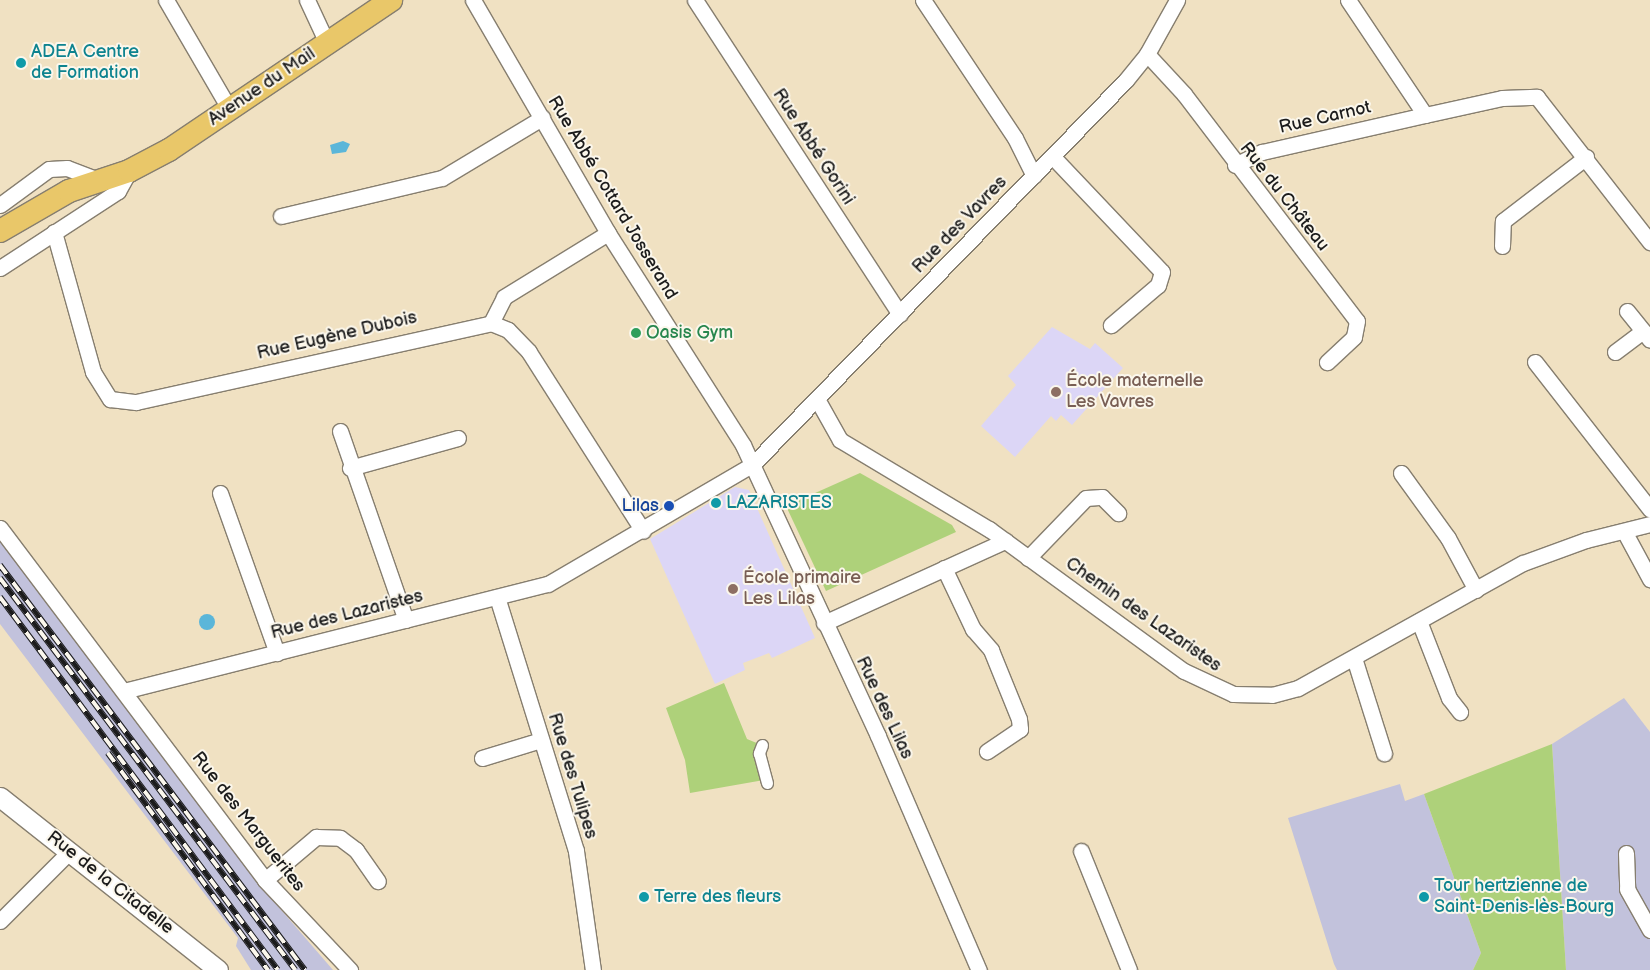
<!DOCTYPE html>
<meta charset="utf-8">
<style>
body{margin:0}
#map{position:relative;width:1650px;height:970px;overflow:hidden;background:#f0e1c2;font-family:"Balsamiq Sans",sans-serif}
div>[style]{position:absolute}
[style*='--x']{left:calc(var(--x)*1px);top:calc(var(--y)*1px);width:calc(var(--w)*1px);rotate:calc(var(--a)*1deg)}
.built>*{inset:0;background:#dcd6f6}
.industrial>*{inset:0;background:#c2c2dc}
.green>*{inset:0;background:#aed17a}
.water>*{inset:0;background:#5bb6d9}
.round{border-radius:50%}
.roads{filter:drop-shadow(1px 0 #867e6f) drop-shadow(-1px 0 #867e6f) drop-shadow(0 1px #867e6f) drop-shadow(0 -1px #867e6f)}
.pedestrian>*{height:11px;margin:-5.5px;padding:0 5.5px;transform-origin:5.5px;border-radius:5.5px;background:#fff}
.minor>*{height:15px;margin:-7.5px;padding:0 7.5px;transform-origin:7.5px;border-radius:7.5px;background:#fff}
.tertiary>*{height:19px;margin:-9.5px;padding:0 9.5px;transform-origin:9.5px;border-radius:9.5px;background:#fff}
.primary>*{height:22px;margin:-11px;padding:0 11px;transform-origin:11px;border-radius:11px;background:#e9c769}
.rail>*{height:5.5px;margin-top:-2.75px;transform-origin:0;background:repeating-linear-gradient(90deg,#fbf7ec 0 11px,#1c1c1c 0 22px);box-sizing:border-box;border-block:1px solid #1c1c1c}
.dots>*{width:14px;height:14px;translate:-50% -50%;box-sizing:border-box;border:2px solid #fbf7ec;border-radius:50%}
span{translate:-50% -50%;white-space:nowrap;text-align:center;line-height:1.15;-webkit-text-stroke:4px #fbf7ec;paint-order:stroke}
.culture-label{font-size:18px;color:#0d838f}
.left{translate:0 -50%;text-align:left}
.street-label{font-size:18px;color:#1c1c1c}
.leisure-label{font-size:18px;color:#27864d}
.education-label{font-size:18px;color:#785e54}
.transit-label{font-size:18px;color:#164399}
.right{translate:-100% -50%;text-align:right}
</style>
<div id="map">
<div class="built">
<i style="clip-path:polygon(1052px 327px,1090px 349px,1095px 343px,1123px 368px,1072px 425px,1061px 415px,1056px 421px,1051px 416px,1015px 457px,981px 426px,1016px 385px,1008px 376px)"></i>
<i style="clip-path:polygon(735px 487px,749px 490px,815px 638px,772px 658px,769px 653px,743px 663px,745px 670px,715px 684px,650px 539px)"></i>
</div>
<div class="industrial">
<i style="clip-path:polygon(0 540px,257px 882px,333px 970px,251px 970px,236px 946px,238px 938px,0 624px)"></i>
<i style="clip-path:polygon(1624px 698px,1650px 732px,1650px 970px,1566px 970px,1552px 744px)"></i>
<i style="clip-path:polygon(1400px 784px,1405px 801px,1424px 794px,1481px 953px,1473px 970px,1337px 970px,1334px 964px,1288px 818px)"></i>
</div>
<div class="green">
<i style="clip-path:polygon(860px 473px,952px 525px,956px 532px,826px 591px,786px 506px)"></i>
<i style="clip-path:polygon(724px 683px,747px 739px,759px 744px,764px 780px,690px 793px,685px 760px,666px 708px)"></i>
<i style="clip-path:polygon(1552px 744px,1566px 970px,1473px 970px,1481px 953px,1424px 794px)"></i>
</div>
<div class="water">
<i style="clip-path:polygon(343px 141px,350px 144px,346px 152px,332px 154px,330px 145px)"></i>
<i class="round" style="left:199px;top:614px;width:16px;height:16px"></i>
</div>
<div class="roads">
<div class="pedestrian">
<i style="--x:762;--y:745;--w:9;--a:111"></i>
<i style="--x:759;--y:753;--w:31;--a:75"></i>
</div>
<div class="minor">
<i style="--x:166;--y:0;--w:127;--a:59.8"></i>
<i style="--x:307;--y:0;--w:47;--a:65.1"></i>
<i style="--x:473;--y:0;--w:269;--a:59.9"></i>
<i style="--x:608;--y:233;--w:251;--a:57.5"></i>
<i style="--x:743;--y:445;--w:321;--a:65.1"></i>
<i style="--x:878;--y:736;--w:255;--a:66.7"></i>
<i style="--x:695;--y:0;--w:375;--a:56.9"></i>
<i style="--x:923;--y:0;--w:166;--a:56.3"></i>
<i style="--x:1015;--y:138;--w:42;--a:63.4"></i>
<i style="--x:1348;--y:0;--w:138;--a:56.2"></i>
<i style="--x:1425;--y:115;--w:79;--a:-12.4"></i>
<i style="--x:1502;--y:98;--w:35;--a:-2"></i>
<i style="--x:1537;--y:97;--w:184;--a:52.1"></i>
<i style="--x:1147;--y:54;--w:54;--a:47.2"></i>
<i style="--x:1184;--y:94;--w:285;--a:52.7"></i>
<i style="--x:1357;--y:321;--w:16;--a:101"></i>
<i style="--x:1354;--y:337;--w:37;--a:137"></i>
<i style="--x:1053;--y:157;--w:158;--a:46.5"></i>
<i style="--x:1162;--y:272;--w:14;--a:107"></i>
<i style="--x:1158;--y:285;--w:62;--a:139.6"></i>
<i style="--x:1235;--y:165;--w:30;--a:-26"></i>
<i style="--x:1262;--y:152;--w:167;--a:-12.8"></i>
<i style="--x:0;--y:205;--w:61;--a:-36.3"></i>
<i style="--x:49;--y:169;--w:18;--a:-3"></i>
<i style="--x:67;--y:168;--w:33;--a:21"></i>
<i style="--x:281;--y:216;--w:165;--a:-13.3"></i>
<i style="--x:442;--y:178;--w:117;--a:-31"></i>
<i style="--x:54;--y:232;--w:145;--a:74.4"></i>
<i style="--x:93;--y:372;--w:32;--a:58"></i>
<i style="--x:110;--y:399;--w:26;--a:7"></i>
<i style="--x:136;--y:402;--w:364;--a:-12.5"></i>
<i style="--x:491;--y:323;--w:18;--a:22"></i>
<i style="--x:508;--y:330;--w:30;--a:46"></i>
<i style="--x:529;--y:352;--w:212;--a:57.5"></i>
<i style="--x:1502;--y:246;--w:25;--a:-88"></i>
<i style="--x:1503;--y:221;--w:105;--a:-37.6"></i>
<i style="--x:0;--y:268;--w:141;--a:-33.1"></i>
<i style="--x:118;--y:191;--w:23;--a:-61"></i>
<i style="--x:1627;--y:311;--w:26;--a:51"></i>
<i style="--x:491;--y:323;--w:29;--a:-63"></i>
<i style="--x:504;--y:297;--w:122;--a:-31.6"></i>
<i style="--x:1615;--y:352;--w:35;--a:-37"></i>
<i style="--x:1643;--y:331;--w:11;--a:52"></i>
<i style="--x:1535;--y:362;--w:187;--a:52"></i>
<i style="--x:817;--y:399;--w:47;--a:60.7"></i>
<i style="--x:840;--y:440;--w:174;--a:30.9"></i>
<i style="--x:989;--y:529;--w:241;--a:36.1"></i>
<i style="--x:1184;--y:671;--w:54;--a:25.1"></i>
<i style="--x:1233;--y:694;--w:39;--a:1"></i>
<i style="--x:1272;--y:695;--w:27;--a:-15"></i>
<i style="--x:1298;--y:688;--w:257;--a:-29.1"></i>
<i style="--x:1523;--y:563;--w:67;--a:-20.1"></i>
<i style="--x:1586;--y:540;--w:66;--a:-14"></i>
<i style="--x:340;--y:431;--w:200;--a:70.8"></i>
<i style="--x:350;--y:468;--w:112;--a:-15.5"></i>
<i style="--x:1401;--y:473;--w:80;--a:54.1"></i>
<i style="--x:1448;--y:538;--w:59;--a:61.7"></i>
<i style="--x:220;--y:493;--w:170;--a:70.4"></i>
<i style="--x:0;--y:528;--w:441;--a:53"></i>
<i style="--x:265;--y:880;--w:124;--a:46.6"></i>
<i style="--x:1624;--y:531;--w:55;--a:61.6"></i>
<i style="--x:1028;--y:558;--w:83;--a:-46"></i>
<i style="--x:1086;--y:498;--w:16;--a:-4"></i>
<i style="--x:1102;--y:497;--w:23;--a:45"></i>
<i style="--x:944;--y:568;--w:68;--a:64.6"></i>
<i style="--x:973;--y:629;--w:28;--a:49"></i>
<i style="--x:991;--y:650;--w:74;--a:67.9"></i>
<i style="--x:1019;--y:719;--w:10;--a:84"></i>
<i style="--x:1020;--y:729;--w:40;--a:146"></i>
<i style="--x:497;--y:597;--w:266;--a:72.7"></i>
<i style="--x:576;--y:851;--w:120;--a:81.9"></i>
<i style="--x:1419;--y:621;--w:83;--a:68.7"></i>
<i style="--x:1449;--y:698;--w:18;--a:52"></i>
<i style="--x:824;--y:623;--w:199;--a:-24.4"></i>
<i style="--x:1354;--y:658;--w:100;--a:72.5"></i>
<i style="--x:124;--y:691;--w:437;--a:-14.2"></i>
<i style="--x:548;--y:584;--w:238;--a:-30.3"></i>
<i style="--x:753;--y:464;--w:535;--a:-45.83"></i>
<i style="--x:1126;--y:80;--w:33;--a:-51"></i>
<i style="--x:1147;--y:54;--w:62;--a:-60.9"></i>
<i style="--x:482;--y:758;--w:62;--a:-17"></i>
<i style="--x:1081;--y:851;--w:128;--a:68"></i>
<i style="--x:1626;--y:853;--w:36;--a:88"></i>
<i style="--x:1627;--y:889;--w:47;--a:60.7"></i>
<i style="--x:265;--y:880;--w:67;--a:-40.1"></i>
<i style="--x:316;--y:837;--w:24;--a:2"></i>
<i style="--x:340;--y:838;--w:20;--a:37"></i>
<i style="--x:356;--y:850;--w:38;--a:55"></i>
<i style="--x:0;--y:921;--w:99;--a:-45"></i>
</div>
<div class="tertiary">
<i style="--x:0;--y:797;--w:278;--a:38.4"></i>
</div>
<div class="primary">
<i style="--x:0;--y:231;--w:80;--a:-30.1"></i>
<i style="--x:69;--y:191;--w:63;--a:-18.4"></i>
<i style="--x:129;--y:171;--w:45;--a:-27.7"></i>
<i style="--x:169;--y:150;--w:268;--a:-34"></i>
</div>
</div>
<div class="rail">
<i style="--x:0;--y:565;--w:507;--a:53.02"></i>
<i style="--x:0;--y:578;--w:491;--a:53"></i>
<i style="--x:0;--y:597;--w:465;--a:53.3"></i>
<i style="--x:108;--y:753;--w:270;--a:53.6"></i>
</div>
<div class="dots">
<i style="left:21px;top:63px;background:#0f9aa8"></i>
<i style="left:636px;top:333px;background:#2e9e5b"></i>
<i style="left:1056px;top:392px;background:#8d6e63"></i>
<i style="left:716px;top:503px;background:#0f9aa8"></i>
<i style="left:669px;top:506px;background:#1a4fb4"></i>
<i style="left:733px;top:589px;background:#8d6e63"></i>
<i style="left:644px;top:897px;background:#0f9aa8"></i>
<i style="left:1424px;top:897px;background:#0f9aa8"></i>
</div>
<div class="culture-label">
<span class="left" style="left:31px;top:63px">ADEA Centre<br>de Formation</span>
<span class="left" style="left:726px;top:503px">LAZARISTES</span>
<span class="left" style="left:1434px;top:897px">Tour hertzienne de<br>Saint-Denis-lès-Bourg</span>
<span class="left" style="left:654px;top:897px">Terre des fleurs</span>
</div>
<div class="street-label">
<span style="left:262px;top:87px;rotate:-34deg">Avenue du Mail</span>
<span style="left:1325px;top:118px;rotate:-13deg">Rue Carnot</span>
<span style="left:813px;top:147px;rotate:57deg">Rue Abbé Gorini</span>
<span style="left:1284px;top:197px;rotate:52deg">Rue du Château</span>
<span style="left:612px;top:198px;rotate:59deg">Rue Abbé Cottard Josserand</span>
<span style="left:960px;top:225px;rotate:-46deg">Rue des Vavres</span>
<span style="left:337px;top:336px;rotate:-13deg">Rue Eugène Dubois</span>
<span style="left:347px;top:615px;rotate:-14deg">Rue des Lazaristes</span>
<span style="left:1143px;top:615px;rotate:35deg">Chemin des Lazaristes</span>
<span style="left:884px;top:708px;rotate:65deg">Rue des Lilas</span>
<span style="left:572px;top:776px;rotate:73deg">Rue des Tulipes</span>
<span style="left:248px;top:822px;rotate:52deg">Rue des Marguerites</span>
<span style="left:110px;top:883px;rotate:38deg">Rue de la Citadelle</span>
</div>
<div class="leisure-label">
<span class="left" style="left:646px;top:333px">Oasis Gym</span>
</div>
<div class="education-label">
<span class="left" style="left:1066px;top:392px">École maternelle<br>Les Vavres</span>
<span class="left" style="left:743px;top:589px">École primaire<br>Les Lilas</span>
</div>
<div class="transit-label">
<span class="right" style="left:659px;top:506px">Lilas</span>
</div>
</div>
